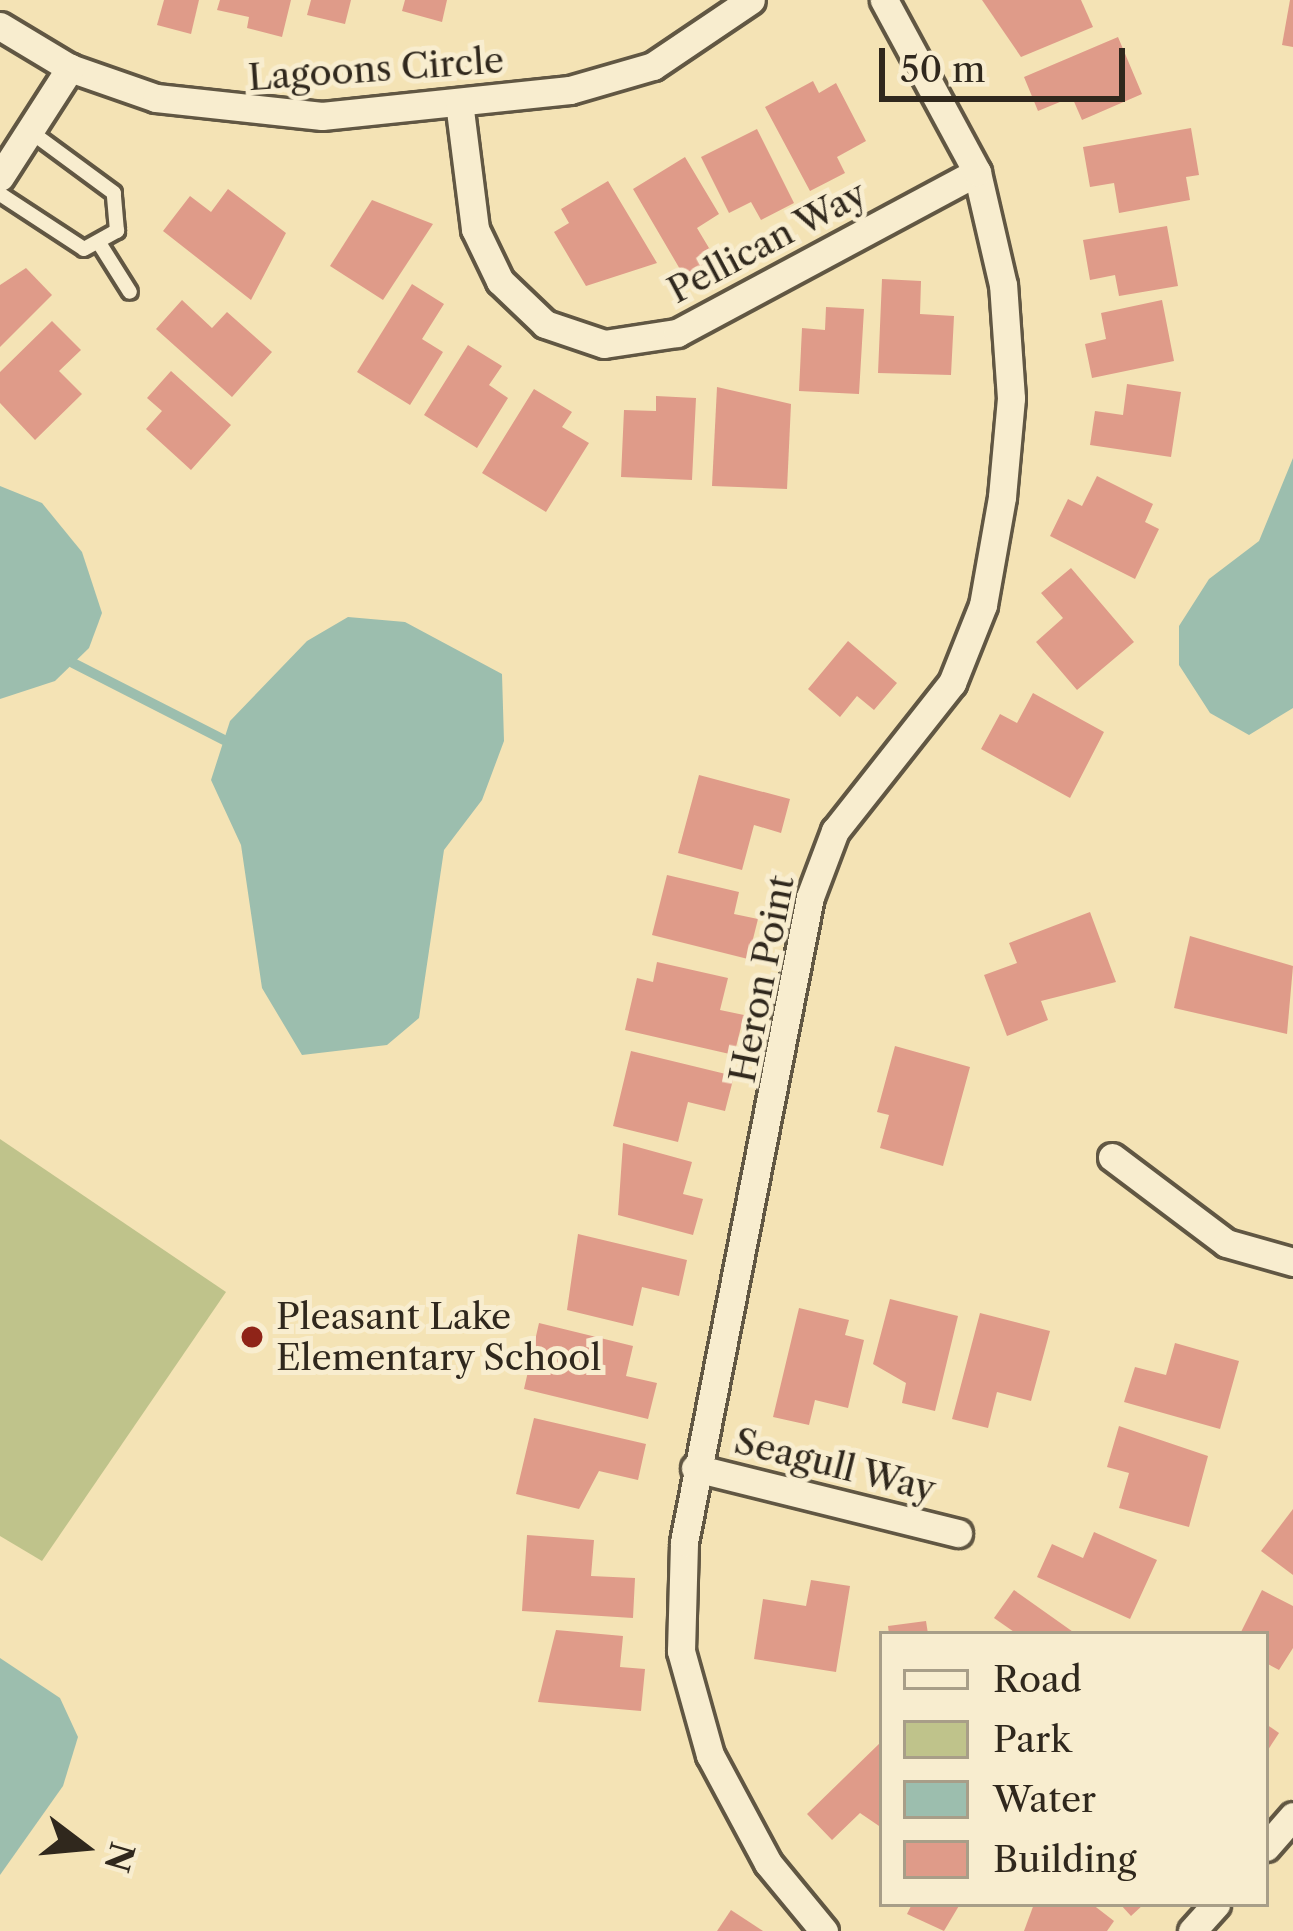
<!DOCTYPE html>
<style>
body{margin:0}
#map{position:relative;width:1293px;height:1931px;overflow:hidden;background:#f4e3b5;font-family:"Libre Caslon Text",serif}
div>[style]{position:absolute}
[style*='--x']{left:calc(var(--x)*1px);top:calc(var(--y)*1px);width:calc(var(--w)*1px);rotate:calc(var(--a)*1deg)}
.green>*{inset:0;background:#bfc38b}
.water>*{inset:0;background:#9cbeae}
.stream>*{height:10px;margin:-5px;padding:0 5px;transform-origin:5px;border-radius:5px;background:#9cbeae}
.building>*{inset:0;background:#df9b89}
.roads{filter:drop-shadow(3px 0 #615743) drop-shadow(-3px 0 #615743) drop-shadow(0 3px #615743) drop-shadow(0 -3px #615743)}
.service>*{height:14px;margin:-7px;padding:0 7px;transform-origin:7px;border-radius:7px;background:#f8edcf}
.minor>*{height:27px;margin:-13.5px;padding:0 13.5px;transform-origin:13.5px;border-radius:13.5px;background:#f8edcf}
.dots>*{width:33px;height:33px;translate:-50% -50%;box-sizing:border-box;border:6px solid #f8edcf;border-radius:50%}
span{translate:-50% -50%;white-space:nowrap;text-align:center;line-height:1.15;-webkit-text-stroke:10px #f8edcf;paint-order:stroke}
.street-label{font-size:36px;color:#30281d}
.poi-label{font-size:36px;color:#30281d}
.left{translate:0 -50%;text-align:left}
.legend{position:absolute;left:879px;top:1631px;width:390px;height:276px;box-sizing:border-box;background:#f8edcf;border:3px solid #a89e88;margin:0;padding:15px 21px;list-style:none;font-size:36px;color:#30281d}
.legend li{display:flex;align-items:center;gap:24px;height:60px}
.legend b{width:60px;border:3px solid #a89e88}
.north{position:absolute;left:24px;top:1787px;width:120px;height:120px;-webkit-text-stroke:9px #f8edcf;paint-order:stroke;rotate:106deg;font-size:33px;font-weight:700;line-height:48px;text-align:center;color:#30281d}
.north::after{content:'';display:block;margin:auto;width:42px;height:54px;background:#30281d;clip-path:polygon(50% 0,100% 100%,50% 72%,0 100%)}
.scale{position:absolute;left:879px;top:48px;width:246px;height:54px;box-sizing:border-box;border:6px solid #30281d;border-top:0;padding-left:15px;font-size:36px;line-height:42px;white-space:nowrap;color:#30281d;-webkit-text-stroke:9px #f8edcf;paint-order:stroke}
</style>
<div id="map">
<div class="green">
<i style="clip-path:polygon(0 1139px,226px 1292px,42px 1561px,0 1536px)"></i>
</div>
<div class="water">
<i style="clip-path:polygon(1293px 458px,1293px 708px,1249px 735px,1210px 713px,1179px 665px,1179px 626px,1209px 579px,1259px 541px)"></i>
<i style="clip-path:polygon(0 486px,42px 503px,82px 552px,102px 613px,89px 648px,55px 681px,0 699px)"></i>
<i style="clip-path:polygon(348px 617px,405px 622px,502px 674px,504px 741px,482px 800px,444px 850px,419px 1018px,387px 1045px,302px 1055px,262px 988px,241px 845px,211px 780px,230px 721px,307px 641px)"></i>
<i style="clip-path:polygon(0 1658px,60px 1698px,78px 1737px,63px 1786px,0 1875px)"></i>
</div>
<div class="stream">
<i style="--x:73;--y:663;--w:169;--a:27"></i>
</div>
<div class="building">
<i style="clip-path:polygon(164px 0,199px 0,191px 34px,157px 25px)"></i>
<i style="clip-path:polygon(220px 0,291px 0,282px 37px,247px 28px,249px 17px,217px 10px)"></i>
<i style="clip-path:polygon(311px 0,351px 0,345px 24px,307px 15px)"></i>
<i style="clip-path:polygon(405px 0,447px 0,442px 22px,402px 11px)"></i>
<i style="clip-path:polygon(982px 0,1081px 0,1093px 27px,1021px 57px)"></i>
<i style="clip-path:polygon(1290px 0,1293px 0,1293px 47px,1282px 45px)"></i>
<i style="clip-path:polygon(1118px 37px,1142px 94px,1082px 120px,1072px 97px,1038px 111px,1024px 77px)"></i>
<i style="clip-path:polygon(813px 81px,819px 93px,836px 83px,866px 141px,837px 157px,845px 173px,810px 191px,765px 107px)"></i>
<i style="clip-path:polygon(1191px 128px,1199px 175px,1186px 177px,1190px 200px,1119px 213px,1114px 183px,1090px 187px,1083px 147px)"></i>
<i style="clip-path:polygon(757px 129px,794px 203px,761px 220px,751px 202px,729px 213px,701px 157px)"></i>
<i style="clip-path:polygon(685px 157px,719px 214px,697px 228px,715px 258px,684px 276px,633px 189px)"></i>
<i style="clip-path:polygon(608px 181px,657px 263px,586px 286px,554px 232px,569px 223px,561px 209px)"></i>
<i style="clip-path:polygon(228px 189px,286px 233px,251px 300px,163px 231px,190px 196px,211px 212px)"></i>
<i style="clip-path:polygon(372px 200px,433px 224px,383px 300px,330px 266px)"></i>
<i style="clip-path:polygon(1167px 226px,1178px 286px,1119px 296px,1115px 275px,1090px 280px,1083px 240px)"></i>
<i style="clip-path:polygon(26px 268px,52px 295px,0 347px,0 285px)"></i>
<i style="clip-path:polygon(882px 279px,921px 281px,920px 314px,954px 316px,951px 375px,878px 373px)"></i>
<i style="clip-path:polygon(412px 284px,444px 304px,422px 339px,443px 352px,410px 405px,357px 372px)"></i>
<i style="clip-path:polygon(182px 300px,212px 328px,227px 312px,272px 352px,232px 397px,156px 329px)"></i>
<i style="clip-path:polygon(1162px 300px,1174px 361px,1092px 378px,1085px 344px,1106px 339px,1101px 313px)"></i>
<i style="clip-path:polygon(826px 307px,864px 309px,859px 394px,799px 391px,802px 328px,825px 330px)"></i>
<i style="clip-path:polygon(52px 321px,81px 350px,59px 371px,82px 394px,35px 440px,0 403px,0 372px)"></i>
<i style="clip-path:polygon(468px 345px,502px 366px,489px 385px,508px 398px,477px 448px,424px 415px)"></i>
<i style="clip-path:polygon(171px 371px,231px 425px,191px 470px,146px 429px,162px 411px,147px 398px)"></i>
<i style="clip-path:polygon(1127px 384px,1181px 392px,1171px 457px,1090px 445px,1095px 411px,1123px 415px)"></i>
<i style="clip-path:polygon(717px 387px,791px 404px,787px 489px,712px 486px)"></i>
<i style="clip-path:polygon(534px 389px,572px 412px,562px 427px,589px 443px,546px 512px,482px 473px)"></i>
<i style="clip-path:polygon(656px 396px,696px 398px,692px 480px,621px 477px,624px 410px,656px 411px)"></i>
<i style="clip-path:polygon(1097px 476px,1153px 504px,1145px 522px,1159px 529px,1135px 579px,1050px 536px,1068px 499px,1082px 506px)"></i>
<i style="clip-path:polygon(1071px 568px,1134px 642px,1077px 690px,1036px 642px,1063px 618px,1041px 593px)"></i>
<i style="clip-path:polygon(848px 641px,897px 683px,874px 710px,857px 696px,840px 717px,808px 689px)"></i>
<i style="clip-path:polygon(1033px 693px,1104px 732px,1070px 798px,981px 749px,1000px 714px,1017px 723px)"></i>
<i style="clip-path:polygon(699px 775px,790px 799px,781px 833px,754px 825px,742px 870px,678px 853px)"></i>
<i style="clip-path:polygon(667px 875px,739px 892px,734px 914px,758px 919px,748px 959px,652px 935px)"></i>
<i style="clip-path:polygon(1090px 912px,1116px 982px,1041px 1001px,1048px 1020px,1007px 1036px,984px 975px,1017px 963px,1009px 943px)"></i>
<i style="clip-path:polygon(1190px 936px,1293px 966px,1287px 1034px,1174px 1008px)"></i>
<i style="clip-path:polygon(657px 962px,728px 978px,720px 1010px,744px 1015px,734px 1055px,625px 1030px,637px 978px,653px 982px)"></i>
<i style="clip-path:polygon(895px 1046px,970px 1067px,943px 1166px,880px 1148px,889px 1115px,877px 1112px)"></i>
<i style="clip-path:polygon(631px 1051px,734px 1076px,725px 1111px,688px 1102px,678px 1142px,613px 1126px)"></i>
<i style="clip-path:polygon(623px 1143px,692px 1162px,683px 1194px,703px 1199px,693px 1235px,618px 1215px)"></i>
<i style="clip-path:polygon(578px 1234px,687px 1260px,679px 1296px,642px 1287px,633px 1326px,567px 1310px)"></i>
<i style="clip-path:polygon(890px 1299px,958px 1316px,935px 1411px,902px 1403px,906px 1383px,873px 1364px)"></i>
<i style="clip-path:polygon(799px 1308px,849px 1320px,845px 1335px,864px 1340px,848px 1408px,815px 1400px,809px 1425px,773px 1417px)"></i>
<i style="clip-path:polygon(980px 1313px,1050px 1331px,1031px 1401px,997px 1392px,988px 1428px,952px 1419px)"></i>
<i style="clip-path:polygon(539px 1323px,633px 1346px,626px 1376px,657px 1383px,648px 1419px,524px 1389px)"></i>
<i style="clip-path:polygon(1175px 1343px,1239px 1361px,1220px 1429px,1124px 1402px,1135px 1367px,1166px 1375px)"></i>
<i style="clip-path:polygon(534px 1418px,646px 1444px,638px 1480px,599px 1471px,579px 1509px,516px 1494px)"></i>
<i style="clip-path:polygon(1119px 1426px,1208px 1456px,1189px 1527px,1119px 1508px,1129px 1473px,1107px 1467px)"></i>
<i style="clip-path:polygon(1293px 1509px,1293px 1575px,1261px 1551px)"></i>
<i style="clip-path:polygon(1094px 1532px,1157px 1560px,1130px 1619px,1037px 1577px,1052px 1544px,1083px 1558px)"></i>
<i style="clip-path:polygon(527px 1535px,594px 1540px,591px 1576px,635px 1578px,633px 1618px,522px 1611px)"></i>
<i style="clip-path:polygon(811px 1580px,850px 1586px,836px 1672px,754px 1659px,763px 1599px,806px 1606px)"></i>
<i style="clip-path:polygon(1014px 1590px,1076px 1634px,1017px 1634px,994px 1618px)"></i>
<i style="clip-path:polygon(1262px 1590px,1293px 1606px,1293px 1648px,1279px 1670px,1266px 1663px,1266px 1634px,1240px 1634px)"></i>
<i style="clip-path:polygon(926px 1621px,928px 1634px,889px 1634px,888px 1626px)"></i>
<i style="clip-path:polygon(556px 1630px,623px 1636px,620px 1667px,645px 1669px,641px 1711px,538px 1702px)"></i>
<i style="clip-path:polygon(1266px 1724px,1279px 1733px,1266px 1753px)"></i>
<i style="clip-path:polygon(882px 1741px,882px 1828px,860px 1813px,832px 1840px,807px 1814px)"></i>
<i style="clip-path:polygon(912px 1904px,960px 1904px,944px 1931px,907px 1914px)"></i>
<i style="clip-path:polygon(1034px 1904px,1092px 1904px,1114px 1921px,1107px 1931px,1024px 1931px)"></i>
<i style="clip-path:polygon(1120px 1904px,1144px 1904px,1131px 1916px)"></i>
<i style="clip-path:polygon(731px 1910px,763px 1931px,717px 1931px)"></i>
</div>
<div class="roads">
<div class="service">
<i style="--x:0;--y:194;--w:100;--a:33.2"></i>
<i style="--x:84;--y:249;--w:38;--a:-29"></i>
<i style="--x:117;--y:231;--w:38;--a:-95"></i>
<i style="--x:114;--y:193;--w:98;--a:-143.7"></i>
<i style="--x:101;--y:246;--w:54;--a:57.8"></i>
</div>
<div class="minor">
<i style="--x:0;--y:26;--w:82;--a:31"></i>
<i style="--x:70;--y:68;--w:91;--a:19.2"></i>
<i style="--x:156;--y:98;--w:167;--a:6.2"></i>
<i style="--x:322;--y:116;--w:249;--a:-6"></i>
<i style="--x:570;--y:90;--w:86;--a:-16.1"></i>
<i style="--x:653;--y:66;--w:118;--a:-34"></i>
<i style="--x:459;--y:102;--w:128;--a:82.8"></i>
<i style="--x:475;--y:229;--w:58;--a:64.3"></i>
<i style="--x:500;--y:281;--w:62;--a:43.7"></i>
<i style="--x:545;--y:324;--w:62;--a:18.7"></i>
<i style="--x:604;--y:344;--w:74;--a:-8.6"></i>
<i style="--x:677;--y:333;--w:340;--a:-28.2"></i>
<i style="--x:0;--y:177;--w:130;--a:-57.3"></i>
<i style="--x:1112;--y:1157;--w:143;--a:37"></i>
<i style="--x:1226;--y:1243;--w:70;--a:15.8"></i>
<i style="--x:695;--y:1468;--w:271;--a:13.9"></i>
<i style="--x:1266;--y:1847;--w:41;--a:-48.9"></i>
<i style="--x:824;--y:1931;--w:88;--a:-129.5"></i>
<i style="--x:768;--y:1863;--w:123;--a:-118.2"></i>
<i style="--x:710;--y:1755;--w:108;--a:-105.6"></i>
<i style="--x:681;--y:1651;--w:109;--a:-88.4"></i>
<i style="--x:684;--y:1542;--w:657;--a:-78.95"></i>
<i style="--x:810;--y:897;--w:71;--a:-69.3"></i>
<i style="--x:835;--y:831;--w:189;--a:-51.7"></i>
<i style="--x:952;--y:683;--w:84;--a:-68.3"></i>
<i style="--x:983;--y:605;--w:110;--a:-80"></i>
<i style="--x:1002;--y:497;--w:99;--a:-84.8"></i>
<i style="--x:1011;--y:398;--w:113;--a:-94"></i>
<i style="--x:1003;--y:285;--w:116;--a:-103"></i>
<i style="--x:977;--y:172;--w:196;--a:-118.4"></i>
<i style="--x:1192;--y:1931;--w:36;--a:-48"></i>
</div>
</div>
<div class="dots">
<i style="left:252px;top:1337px;background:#8f2418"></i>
</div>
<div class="street-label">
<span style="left:376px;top:69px;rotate:-4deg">Lagoons Circle</span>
<span style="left:767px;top:242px;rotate:-28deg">Pellican Way</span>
<span style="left:762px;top:979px;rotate:-79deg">Heron Point</span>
<span style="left:835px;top:1465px;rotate:14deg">Seagull Way</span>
</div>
<div class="poi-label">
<span class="left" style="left:276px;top:1337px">Pleasant Lake<br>Elementary School</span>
</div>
<ul class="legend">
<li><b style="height:15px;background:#f8edcf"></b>Road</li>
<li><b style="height:33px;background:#bfc38b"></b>Park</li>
<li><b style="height:33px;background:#9cbeae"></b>Water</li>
<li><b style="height:33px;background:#df9b89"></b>Building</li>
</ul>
<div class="north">N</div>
<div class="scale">50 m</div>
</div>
